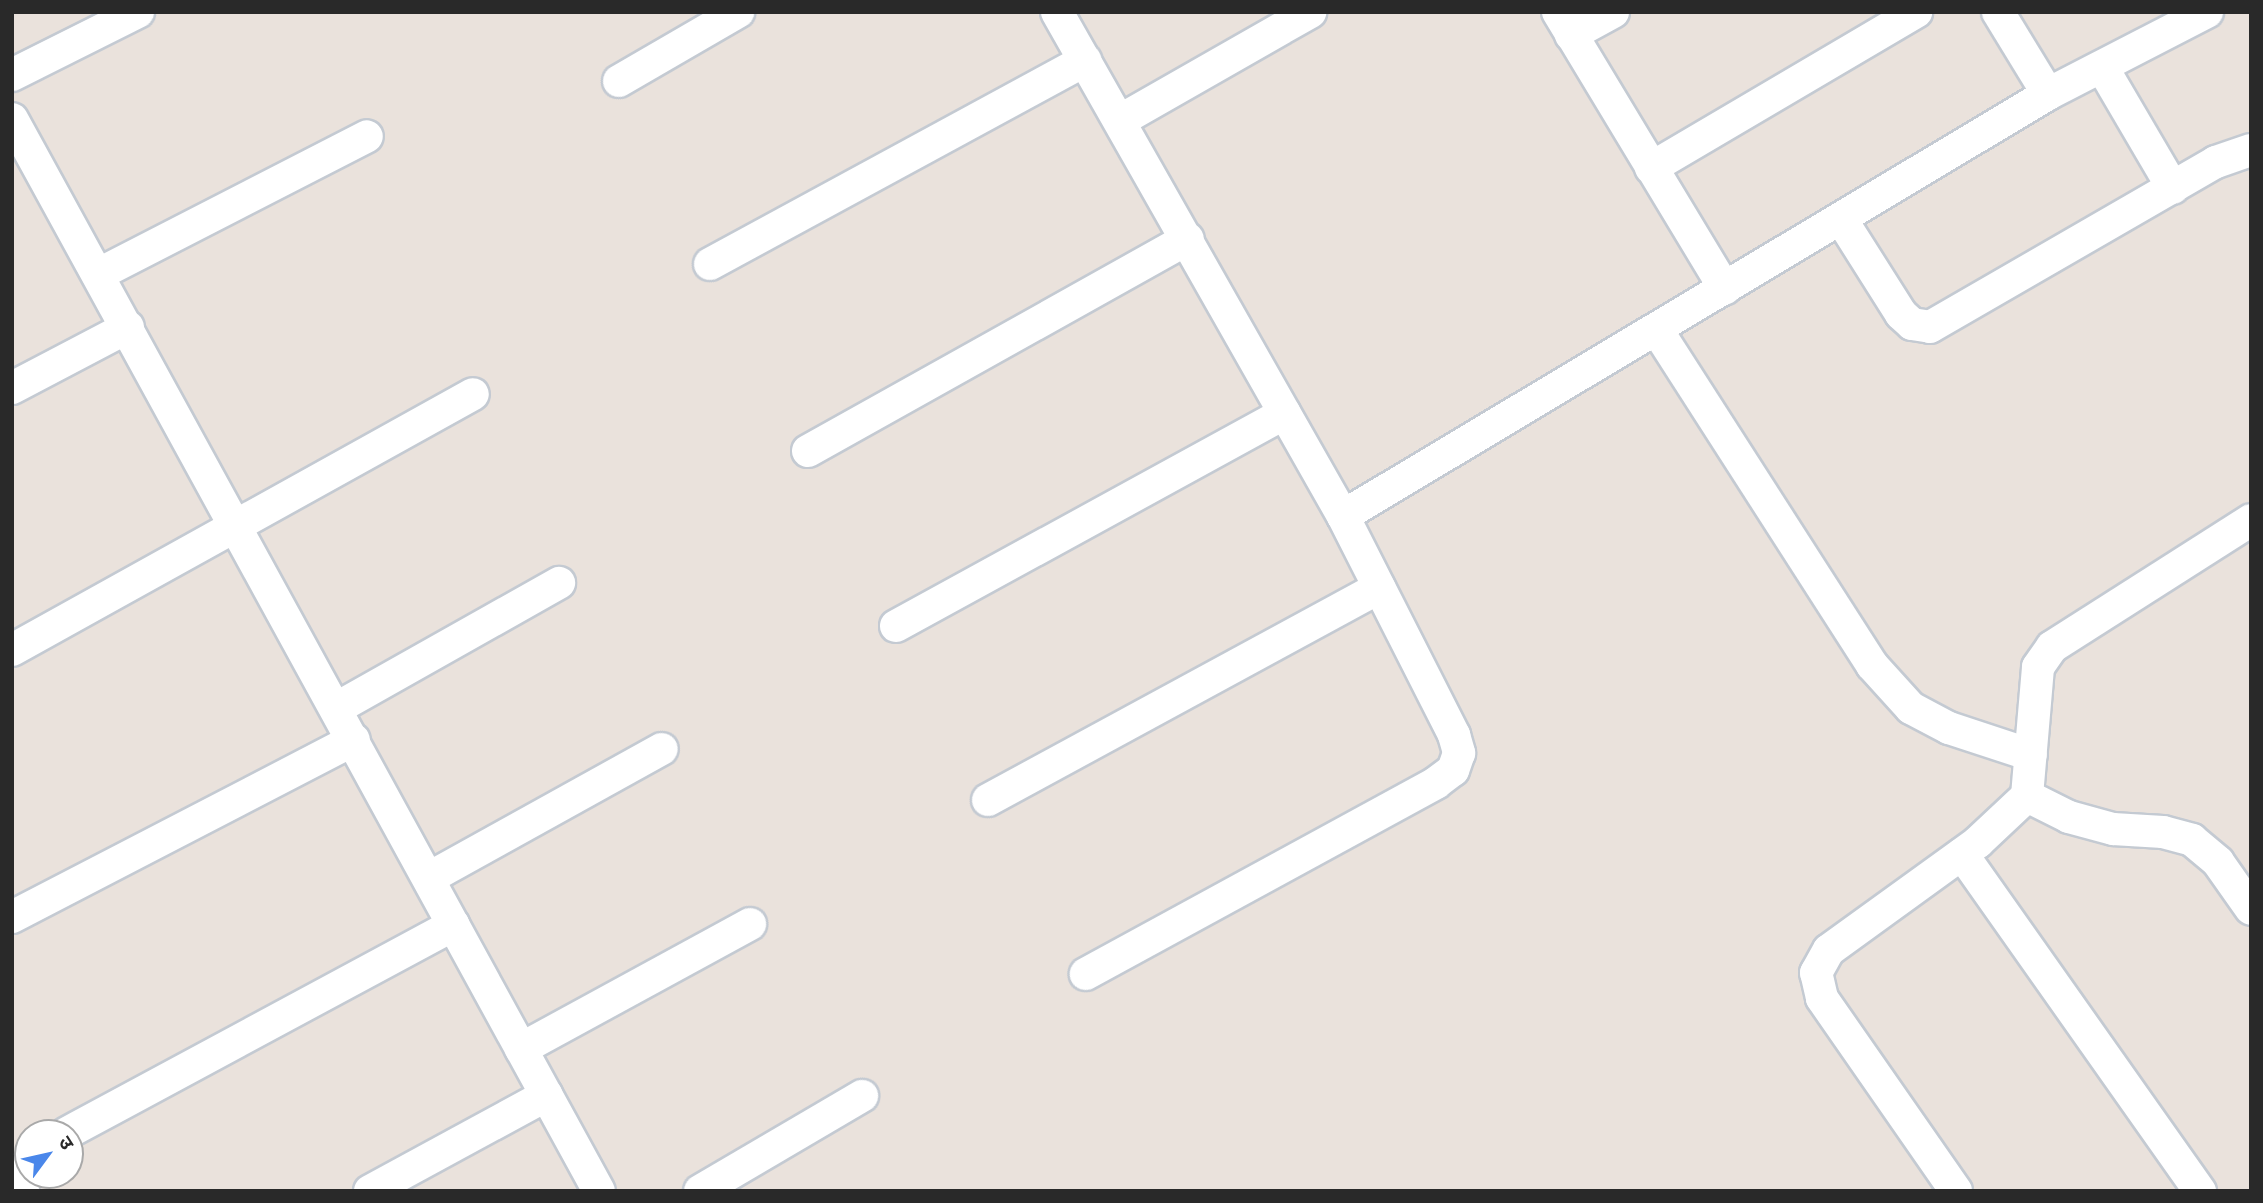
<!DOCTYPE html>
<meta charset="utf-8">
<style>
body{margin:0}
#map{position:relative;width:2263px;height:1203px;overflow:hidden;background:#eae2dc;font-family:"Sofia Sans Condensed","Noto Sans Devanagari",sans-serif}
div>[style]{position:absolute}
[style*='--x']{left:calc(var(--x)*1px);top:calc(var(--y)*1px);width:calc(var(--w)*1px);rotate:calc(var(--a)*1deg)}
.roads{filter:drop-shadow(2px 0 #c4cad2) drop-shadow(-2px 0 #c4cad2) drop-shadow(0 2px #c4cad2) drop-shadow(0 -2px #c4cad2)}
.minor>*{height:32px;margin:-16px;padding:0 16px;transform-origin:16px;border-radius:16px;background:#fff}
span{translate:-50% -50%;white-space:nowrap;text-align:center;line-height:1.15;-webkit-text-stroke:7px #fff;paint-order:stroke}
.frame{position:absolute;inset:0;border:14px solid #292929;pointer-events:none}
.north{position:absolute;left:14px;top:1119px;width:70px;height:70px;box-sizing:border-box;background:#fff;border:2px solid #a9a9a9;border-radius:50%;rotate:57deg;font-size:19px;font-weight:700;line-height:28px;text-align:center;color:#292929}
.north::after{content:'';display:block;margin:auto;width:24px;height:32px;background:#4a87ea;clip-path:polygon(50% 0,100% 100%,50% 72%,0 100%)}
</style>
<div id="map">
<div class="roads">
<div class="minor">
<i style="--x:1057;--y:12;--w:579;--a:60.43"></i>
<i style="--x:1343;--y:516;--w:246;--a:63.1"></i>
<i style="--x:1454;--y:735;--w:19;--a:74"></i>
<i style="--x:1459;--y:753;--w:18;--a:109"></i>
<i style="--x:1453;--y:770;--w:21;--a:143"></i>
<i style="--x:1436;--y:783;--w:399;--a:151.4"></i>
<i style="--x:1558;--y:12;--w:323;--a:58.9"></i>
<i style="--x:1998;--y:12;--w:96;--a:58.6"></i>
<i style="--x:1571;--y:35;--w:48;--a:-28.7"></i>
<i style="--x:2102;--y:67;--w:140;--a:59.6"></i>
<i style="--x:12;--y:75;--w:141;--a:-26.6"></i>
<i style="--x:619;--y:81;--w:138;--a:-30.1"></i>
<i style="--x:12;--y:119;--w:1222;--a:61.3"></i>
<i style="--x:1121;--y:120;--w:218;--a:-29.7"></i>
<i style="--x:1651;--y:168;--w:308;--a:-30.5"></i>
<i style="--x:1841;--y:219;--w:112;--a:57.7"></i>
<i style="--x:1901;--y:314;--w:15;--a:42"></i>
<i style="--x:1912;--y:324;--w:18;--a:9"></i>
<i style="--x:1930;--y:327;--w:330;--a:-30"></i>
<i style="--x:2216;--y:162;--w:37;--a:-19"></i>
<i style="--x:710;--y:264;--w:427;--a:-28.5"></i>
<i style="--x:99;--y:274;--w:301;--a:-27.2"></i>
<i style="--x:1657;--y:330;--w:398;--a:57.3"></i>
<i style="--x:1872;--y:665;--w:58;--a:47.8"></i>
<i style="--x:1911;--y:708;--w:43;--a:27.8"></i>
<i style="--x:1949;--y:728;--w:86;--a:18.2"></i>
<i style="--x:12;--y:388;--w:131;--a:-27.7"></i>
<i style="--x:808;--y:451;--w:435;--a:-29.2"></i>
<i style="--x:1343;--y:516;--w:822;--a:-30.9"></i>
<i style="--x:2048;--y:94;--w:179;--a:-27.3"></i>
<i style="--x:896;--y:626;--w:443;--a:-28.7"></i>
<i style="--x:12;--y:650;--w:527;--a:-29.04"></i>
<i style="--x:337;--y:708;--w:255;--a:-29.4"></i>
<i style="--x:2027;--y:796;--w:47;--a:26.6"></i>
<i style="--x:2069;--y:817;--w:46;--a:15.3"></i>
<i style="--x:2113;--y:829;--w:50;--a:3.4"></i>
<i style="--x:2163;--y:832;--w:30;--a:15"></i>
<i style="--x:2192;--y:840;--w:34;--a:40"></i>
<i style="--x:2218;--y:862;--w:57;--a:54.9"></i>
<i style="--x:988;--y:800;--w:445;--a:-28.5"></i>
<i style="--x:1962;--y:854;--w:413;--a:54.8"></i>
<i style="--x:429;--y:878;--w:266;--a:-29"></i>
<i style="--x:12;--y:917;--w:385;--a:-27.4"></i>
<i style="--x:521;--y:1049;--w:261;--a:-28.6"></i>
<i style="--x:67;--y:1133;--w:439;--a:-28.3"></i>
<i style="--x:12;--y:1171;--w:23;--a:61"></i>
<i style="--x:370;--y:1191;--w:201;--a:-28.5"></i>
<i style="--x:700;--y:1191;--w:188;--a:-30.4"></i>
<i style="--x:1956;--y:1191;--w:235;--a:-124.8"></i>
<i style="--x:1822;--y:998;--w:26;--a:-103"></i>
<i style="--x:1816;--y:973;--w:26;--a:-61"></i>
<i style="--x:1829;--y:950;--w:184;--a:-35.9"></i>
<i style="--x:1978;--y:842;--w:67;--a:-43.2"></i>
<i style="--x:2027;--y:796;--w:129;--a:-85.1"></i>
<i style="--x:2038;--y:667;--w:24;--a:-55"></i>
<i style="--x:2052;--y:647;--w:236;--a:-32.5"></i>
</div>
</div>
<div class="frame"></div>
<div class="north">उ</div>
</div>
